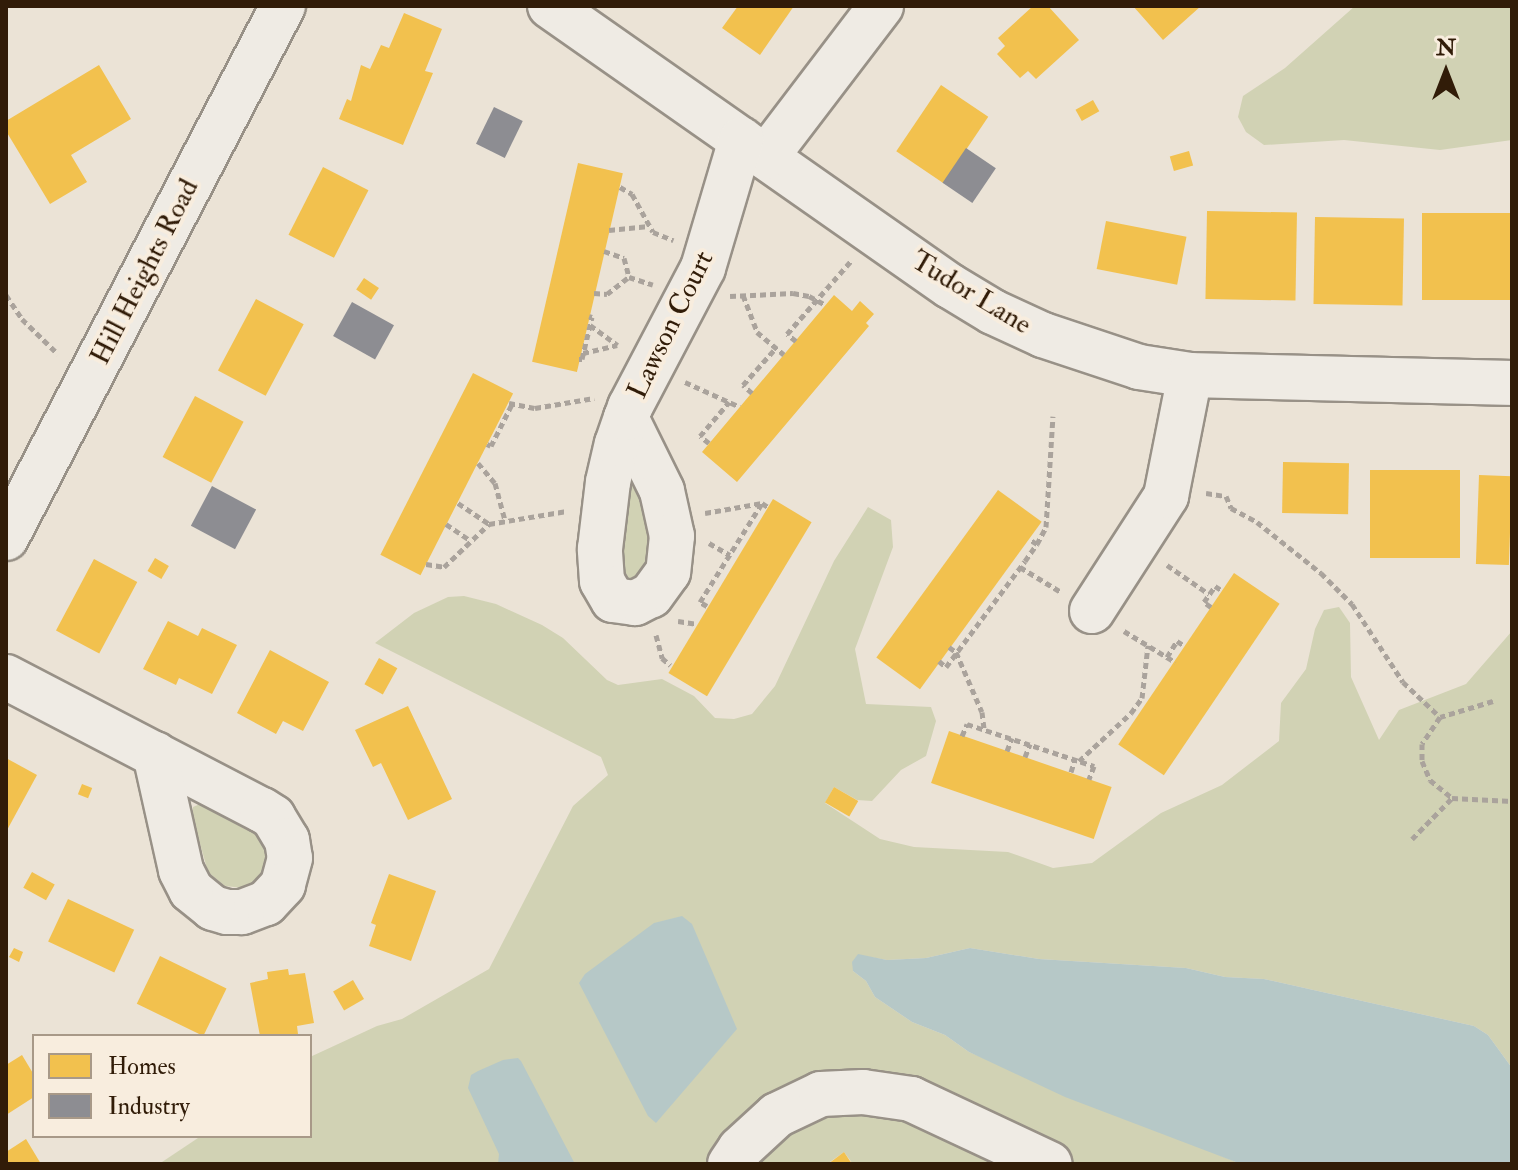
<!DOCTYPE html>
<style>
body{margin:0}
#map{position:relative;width:1518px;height:1170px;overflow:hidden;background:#ebe3d6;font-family:"IM FELL Double Pica",serif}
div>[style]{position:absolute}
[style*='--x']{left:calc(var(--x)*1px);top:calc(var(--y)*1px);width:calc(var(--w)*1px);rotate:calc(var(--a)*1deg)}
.green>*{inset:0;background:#d1d2b4}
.water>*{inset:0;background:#b6c8c7}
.homes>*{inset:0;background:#f2c14e;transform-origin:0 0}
.industry>*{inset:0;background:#8d8d92;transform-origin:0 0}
.path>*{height:5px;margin-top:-2.5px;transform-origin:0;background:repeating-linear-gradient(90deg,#aaa39c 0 6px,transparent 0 10px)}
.roads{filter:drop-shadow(2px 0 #989187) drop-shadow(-2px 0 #989187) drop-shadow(0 2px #989187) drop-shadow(0 -2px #989187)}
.minor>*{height:44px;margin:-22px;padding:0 22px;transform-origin:22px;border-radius:22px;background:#efebe4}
span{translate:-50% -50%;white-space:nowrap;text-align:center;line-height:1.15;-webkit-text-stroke:8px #f8edde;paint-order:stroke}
.street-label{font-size:28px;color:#311c08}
.frame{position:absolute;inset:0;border:8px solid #311c08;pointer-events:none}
.legend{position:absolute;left:32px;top:1034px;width:280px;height:104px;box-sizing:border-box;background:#f8edde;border:2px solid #a89988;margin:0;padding:10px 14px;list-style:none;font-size:24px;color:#311c08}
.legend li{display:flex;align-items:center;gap:16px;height:40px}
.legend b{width:40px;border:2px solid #a89988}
.north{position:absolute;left:1406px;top:32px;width:80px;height:80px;-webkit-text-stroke:6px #f8edde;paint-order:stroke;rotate:0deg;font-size:22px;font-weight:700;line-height:32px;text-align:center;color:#311c08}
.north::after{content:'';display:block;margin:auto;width:28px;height:36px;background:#311c08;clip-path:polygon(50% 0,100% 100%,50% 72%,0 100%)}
</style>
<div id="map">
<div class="green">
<i style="clip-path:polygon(1355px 6px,1512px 6px,1512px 140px,1440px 150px,1344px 140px,1264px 145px,1246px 132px,1238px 117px,1243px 96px,1285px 68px)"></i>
<i style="clip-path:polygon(630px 464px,661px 553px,632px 583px,620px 564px)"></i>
<i style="clip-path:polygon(868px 507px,891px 520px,893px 547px,855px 649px,866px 704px,931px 707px,936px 721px,926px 756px,901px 770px,872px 801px,857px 800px,834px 787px,825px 803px,880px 839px,914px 847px,1008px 852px,1053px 868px,1092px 863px,1161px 813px,1222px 785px,1279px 741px,1281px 703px,1306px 669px,1315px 629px,1324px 610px,1339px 607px,1350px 623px,1351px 677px,1379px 740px,1399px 710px,1466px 684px,1512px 631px,1512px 1068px,1488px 1035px,1474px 1026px,1264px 979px,1225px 977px,1186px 968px,1039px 959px,970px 948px,926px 958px,887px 960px,858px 955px,853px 971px,866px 981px,875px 997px,912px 1022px,945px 1035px,969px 1052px,1241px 1164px,1072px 1164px,929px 1096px,863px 1081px,713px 1164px,159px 1164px,201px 1136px,310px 1136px,310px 1057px,377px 1026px,402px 1019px,489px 969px,573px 806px,608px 775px,601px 757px,375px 643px,414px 613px,448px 597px,464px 596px,496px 604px,542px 625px,563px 638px,607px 680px,618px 685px,662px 679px,694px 696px,715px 718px,734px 719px,752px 714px,775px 686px,834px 561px)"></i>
<i style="clip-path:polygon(200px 804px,251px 831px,261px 840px,266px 854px,265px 867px,253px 883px,243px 888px,225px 886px,208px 872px,192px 815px,193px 807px)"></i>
<i style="clip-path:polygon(891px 1109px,1018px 1164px,853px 1164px,844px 1152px,827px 1164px,744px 1164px,799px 1115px)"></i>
</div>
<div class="water">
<i style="clip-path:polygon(682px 916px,692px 924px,737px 1029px,656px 1123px,648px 1116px,579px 983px,585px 974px,654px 923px)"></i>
<i style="clip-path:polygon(970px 948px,1039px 959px,1186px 968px,1225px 977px,1264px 979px,1474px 1026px,1488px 1035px,1512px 1068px,1512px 1164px,1241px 1164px,1065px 1097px,969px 1052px,945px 1035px,912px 1022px,875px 997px,866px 981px,853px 971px,852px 962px,858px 954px,887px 960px,926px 958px)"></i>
<i style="clip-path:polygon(518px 1058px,521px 1061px,575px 1164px,498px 1164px,499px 1154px,468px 1088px,471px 1075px,478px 1071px,503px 1060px)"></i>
</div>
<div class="homes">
<i style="clip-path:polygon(738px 6px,794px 6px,760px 55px,722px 28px)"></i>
<i style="clip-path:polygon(1033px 6px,1048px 6px,1079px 40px,1036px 79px,1028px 71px,1020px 78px,997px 54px,1005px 46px,998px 38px)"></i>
<i style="clip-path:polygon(1133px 6px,1201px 6px,1163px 40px)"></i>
<i style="clip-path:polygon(404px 13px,442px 29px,425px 71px,433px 73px,403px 145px,339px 119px,347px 99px,351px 101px,361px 65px,370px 69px,381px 45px,389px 48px)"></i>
<i style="clip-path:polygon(99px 65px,131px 119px,71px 155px,87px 182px,50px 204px,6px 131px,6px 121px)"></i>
<i style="left:941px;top:85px;width:57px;height:80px;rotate:34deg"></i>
<i style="left:1093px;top:100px;width:13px;height:20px;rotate:61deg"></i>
<i style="left:1189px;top:151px;width:15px;height:20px;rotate:74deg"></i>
<i style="left:578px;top:163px;width:46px;height:204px;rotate:13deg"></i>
<i style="left:323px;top:167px;width:51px;height:76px;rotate:27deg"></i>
<i style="left:1207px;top:211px;width:90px;height:88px;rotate:1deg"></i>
<i style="left:1422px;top:213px;width:90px;height:87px"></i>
<i style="left:1315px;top:217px;width:89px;height:87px;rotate:1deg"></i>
<i style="left:1106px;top:221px;width:82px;height:49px;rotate:11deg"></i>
<i style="left:364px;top:278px;width:18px;height:14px;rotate:34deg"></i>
<i style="clip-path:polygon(834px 295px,852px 311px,860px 301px,874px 314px,866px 323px,869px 326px,737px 482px,702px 452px)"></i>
<i style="left:256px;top:299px;width:54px;height:81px;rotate:28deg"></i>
<i style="left:473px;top:373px;width:45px;height:204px;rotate:27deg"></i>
<i style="left:195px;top:396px;width:55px;height:69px;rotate:28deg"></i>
<i style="left:1283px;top:462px;width:66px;height:51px;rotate:1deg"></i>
<i style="left:1370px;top:470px;width:90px;height:88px"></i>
<i style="left:1479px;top:475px;width:33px;height:89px;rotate:2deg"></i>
<i style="left:998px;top:490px;width:54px;height:207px;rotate:36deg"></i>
<i style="left:773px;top:499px;width:45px;height:203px;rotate:31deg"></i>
<i style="left:155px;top:558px;width:16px;height:15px;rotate:30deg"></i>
<i style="left:94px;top:559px;width:49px;height:81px;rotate:28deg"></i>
<i style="left:1234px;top:573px;width:55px;height:207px;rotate:34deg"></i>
<i style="clip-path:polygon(168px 621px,198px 636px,202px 628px,237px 645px,212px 694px,179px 678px,176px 685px,143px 669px)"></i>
<i style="clip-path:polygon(270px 650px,329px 682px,303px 731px,283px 721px,276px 734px,237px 713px)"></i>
<i style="left:379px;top:658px;width:21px;height:30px;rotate:29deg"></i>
<i style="clip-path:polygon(408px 706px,452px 799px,408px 820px,381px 763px,373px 767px,355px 730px)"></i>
<i style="left:949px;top:731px;width:172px;height:55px;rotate:19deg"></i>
<i style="clip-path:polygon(6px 758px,37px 775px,6px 832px)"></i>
<i style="left:82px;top:784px;width:11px;height:11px;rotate:22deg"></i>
<i style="left:834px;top:787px;width:28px;height:18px;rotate:30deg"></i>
<i style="left:32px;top:872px;width:26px;height:18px;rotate:29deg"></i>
<i style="clip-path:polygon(389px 874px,436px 891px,411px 961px,369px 946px,376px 925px,371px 923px)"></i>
<i style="left:68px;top:899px;width:73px;height:47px;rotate:25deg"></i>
<i style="clip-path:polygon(14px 948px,23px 952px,19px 962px,9px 957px)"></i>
<i style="left:160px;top:956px;width:74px;height:53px;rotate:26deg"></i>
<i style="clip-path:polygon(288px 969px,289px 975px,305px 973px,314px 1023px,297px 1026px,298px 1034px,260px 1036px,250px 983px,268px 979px,267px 972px)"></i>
<i style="left:353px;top:980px;width:22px;height:23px;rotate:60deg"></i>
<i style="clip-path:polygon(22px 1055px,34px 1075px,34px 1097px,6px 1115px,6px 1065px)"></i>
<i style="clip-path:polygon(26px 1139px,41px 1164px,6px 1164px,6px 1152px)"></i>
<i style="clip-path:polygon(844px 1152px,852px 1164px,828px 1164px)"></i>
</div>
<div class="industry">
<i style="left:494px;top:107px;width:32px;height:41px;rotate:26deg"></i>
<i style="left:966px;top:148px;width:36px;height:42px;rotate:34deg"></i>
<i style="left:352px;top:302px;width:48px;height:39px;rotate:29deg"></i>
<i style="left:212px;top:486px;width:50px;height:45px;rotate:28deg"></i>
</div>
<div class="path">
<i style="--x:620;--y:187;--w:14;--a:30"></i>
<i style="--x:632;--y:194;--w:43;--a:61.1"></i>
<i style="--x:653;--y:232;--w:22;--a:22"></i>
<i style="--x:609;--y:230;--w:40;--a:-5.7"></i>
<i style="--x:604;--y:251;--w:21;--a:19"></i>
<i style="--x:624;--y:258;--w:20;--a:75"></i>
<i style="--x:629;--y:277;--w:25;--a:18"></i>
<i style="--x:594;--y:293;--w:13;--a:4"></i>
<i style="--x:607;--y:294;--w:28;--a:-38"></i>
<i style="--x:6;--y:295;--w:29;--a:56"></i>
<i style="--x:22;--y:319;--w:50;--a:44.2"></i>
<i style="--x:743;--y:295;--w:40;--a:69"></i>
<i style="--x:757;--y:332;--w:35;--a:40"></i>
<i style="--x:730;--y:296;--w:63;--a:-2.7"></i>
<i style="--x:793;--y:293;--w:16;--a:11"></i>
<i style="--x:809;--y:296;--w:19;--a:28"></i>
<i style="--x:590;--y:325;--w:34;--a:36"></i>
<i style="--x:796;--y:341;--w:11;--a:-142"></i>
<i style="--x:787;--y:334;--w:97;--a:-48.8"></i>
<i style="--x:583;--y:353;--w:35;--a:-13"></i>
<i style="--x:579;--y:359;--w:3;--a:0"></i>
<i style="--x:582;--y:359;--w:43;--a:-76.6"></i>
<i style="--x:592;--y:317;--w:3;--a:-162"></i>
<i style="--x:685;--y:382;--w:60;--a:24.4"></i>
<i style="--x:752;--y:393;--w:12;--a:-138"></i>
<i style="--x:743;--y:385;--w:48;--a:-48.4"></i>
<i style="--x:509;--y:403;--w:26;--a:11"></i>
<i style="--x:535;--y:408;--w:60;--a:-9.6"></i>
<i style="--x:709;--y:443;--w:11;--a:-142"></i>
<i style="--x:700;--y:436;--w:45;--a:-49.5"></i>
<i style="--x:487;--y:444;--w:4;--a:27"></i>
<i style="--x:491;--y:446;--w:47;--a:-63.4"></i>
<i style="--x:478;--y:463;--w:26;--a:50"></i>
<i style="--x:495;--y:483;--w:39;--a:75"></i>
<i style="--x:1206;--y:493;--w:20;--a:9"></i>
<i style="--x:1226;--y:496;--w:13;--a:67"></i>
<i style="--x:1231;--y:508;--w:30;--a:28"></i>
<i style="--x:1257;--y:522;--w:82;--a:38.6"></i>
<i style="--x:1321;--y:573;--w:44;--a:45"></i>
<i style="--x:1352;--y:604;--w:93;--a:56.8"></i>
<i style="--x:1403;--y:682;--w:51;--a:43.4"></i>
<i style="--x:458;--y:503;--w:37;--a:34"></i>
<i style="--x:705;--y:513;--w:58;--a:-10"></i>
<i style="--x:446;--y:524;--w:29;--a:34"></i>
<i style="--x:709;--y:543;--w:24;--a:30"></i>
<i style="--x:1037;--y:544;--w:19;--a:-62"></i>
<i style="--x:1046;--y:527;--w:111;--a:-86.4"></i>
<i style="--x:426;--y:564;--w:18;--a:9"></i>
<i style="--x:444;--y:567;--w:62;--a:-43.7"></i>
<i style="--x:489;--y:524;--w:79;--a:-9.5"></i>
<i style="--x:1167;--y:565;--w:51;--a:34.6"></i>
<i style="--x:1020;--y:567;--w:48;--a:31.4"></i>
<i style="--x:707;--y:606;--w:8;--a:-150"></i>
<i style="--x:700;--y:602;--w:117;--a:-57.9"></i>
<i style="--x:762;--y:503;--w:7;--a:34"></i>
<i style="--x:1211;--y:607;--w:9;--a:-144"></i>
<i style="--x:1204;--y:602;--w:19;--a:-55"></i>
<i style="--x:1215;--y:586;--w:9;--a:32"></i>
<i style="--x:678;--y:621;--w:18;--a:9"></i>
<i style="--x:1124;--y:631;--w:60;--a:31.3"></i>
<i style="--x:656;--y:635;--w:24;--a:75"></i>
<i style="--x:662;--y:658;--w:11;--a:41"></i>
<i style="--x:949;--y:647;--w:9;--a:36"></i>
<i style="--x:956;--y:652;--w:65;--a:66.6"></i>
<i style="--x:982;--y:712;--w:17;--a:83"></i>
<i style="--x:1167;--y:657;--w:19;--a:-58"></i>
<i style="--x:1177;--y:641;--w:9;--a:32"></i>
<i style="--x:939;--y:661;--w:9;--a:41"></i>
<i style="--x:946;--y:667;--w:132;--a:-53.3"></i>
<i style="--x:1025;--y:561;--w:21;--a:-55"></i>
<i style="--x:1037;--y:544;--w:9;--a:-148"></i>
<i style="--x:1493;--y:701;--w:55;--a:163.2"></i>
<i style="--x:1440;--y:717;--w:32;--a:124"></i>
<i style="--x:1422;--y:744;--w:17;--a:90"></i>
<i style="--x:1422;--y:761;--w:21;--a:67"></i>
<i style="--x:1430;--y:780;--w:28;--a:39"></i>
<i style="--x:1452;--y:798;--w:60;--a:2.9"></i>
<i style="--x:962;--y:736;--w:13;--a:-67"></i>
<i style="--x:967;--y:724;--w:134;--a:18.3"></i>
<i style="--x:1094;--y:766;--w:14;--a:111"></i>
<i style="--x:1007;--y:751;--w:14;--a:-69"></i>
<i style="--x:1025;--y:757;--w:14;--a:-69"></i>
<i style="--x:1079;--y:761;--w:71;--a:-42.7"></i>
<i style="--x:1131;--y:713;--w:19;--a:-54"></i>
<i style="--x:1142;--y:698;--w:53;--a:-83.5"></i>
<i style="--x:1071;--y:772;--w:14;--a:-73"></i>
<i style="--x:1412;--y:839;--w:57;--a:-45.7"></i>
</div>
<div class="roads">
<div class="minor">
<i style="--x:550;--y:6;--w:488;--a:35"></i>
<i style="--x:950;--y:286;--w:50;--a:31.2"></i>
<i style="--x:993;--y:312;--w:55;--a:24.7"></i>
<i style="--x:1043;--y:335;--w:101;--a:18.4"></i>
<i style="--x:1139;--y:367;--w:52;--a:8.9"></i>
<i style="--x:1190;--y:375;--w:322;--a:1.4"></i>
<i style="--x:766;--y:157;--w:190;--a:-52.7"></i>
<i style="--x:626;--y:418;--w:81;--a:63.7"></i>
<i style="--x:662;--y:491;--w:46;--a:77.5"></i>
<i style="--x:672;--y:536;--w:36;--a:96"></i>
<i style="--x:668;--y:572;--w:29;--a:126"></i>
<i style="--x:651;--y:595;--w:18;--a:153"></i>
<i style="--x:635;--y:603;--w:22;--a:-172"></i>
<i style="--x:613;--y:600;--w:22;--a:-120"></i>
<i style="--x:602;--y:581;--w:32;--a:-94"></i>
<i style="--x:600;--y:549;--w:67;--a:-83.2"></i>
<i style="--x:608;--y:482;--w:39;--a:-77"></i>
<i style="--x:617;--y:444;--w:28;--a:-71"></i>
<i style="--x:626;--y:418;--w:12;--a:-70"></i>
<i style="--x:630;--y:407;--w:157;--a:-62.3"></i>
<i style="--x:703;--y:268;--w:134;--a:-73.5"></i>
<i style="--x:6;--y:538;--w:600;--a:-62.5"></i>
<i style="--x:1092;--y:611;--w:137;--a:-57.2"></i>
<i style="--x:1166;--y:496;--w:123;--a:-78.8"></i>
<i style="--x:6;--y:677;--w:288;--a:27.5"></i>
<i style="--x:262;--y:810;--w:13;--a:32"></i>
<i style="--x:273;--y:817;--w:27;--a:59"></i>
<i style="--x:287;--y:840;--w:18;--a:81"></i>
<i style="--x:290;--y:858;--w:28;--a:105"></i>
<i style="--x:283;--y:885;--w:25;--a:133"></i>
<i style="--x:266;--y:903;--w:26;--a:159"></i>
<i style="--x:242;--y:912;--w:15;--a:180"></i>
<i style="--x:227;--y:912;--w:15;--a:-164"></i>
<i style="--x:213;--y:908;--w:28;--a:-141"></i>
<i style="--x:191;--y:890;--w:22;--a:-117"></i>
<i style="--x:181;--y:870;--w:119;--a:-102.6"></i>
<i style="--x:730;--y:1164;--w:18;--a:-56"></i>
<i style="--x:740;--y:1149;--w:50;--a:-42.6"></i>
<i style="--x:777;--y:1115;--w:49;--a:-25.5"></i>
<i style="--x:821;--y:1094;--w:42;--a:-2.7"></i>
<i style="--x:863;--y:1092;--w:49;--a:8.3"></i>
<i style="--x:911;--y:1099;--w:153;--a:25.1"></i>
</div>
</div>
<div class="street-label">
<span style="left:145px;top:272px;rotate:-63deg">Hill Heights Road</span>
<span style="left:971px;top:293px;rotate:31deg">Tudor Lane</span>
<span style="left:671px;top:325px;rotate:-64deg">Lawson Court</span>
</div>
<div class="frame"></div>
<ul class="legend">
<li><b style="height:22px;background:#f2c14e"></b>Homes</li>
<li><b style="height:22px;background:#8d8d92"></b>Industry</li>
</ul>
<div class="north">N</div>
</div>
